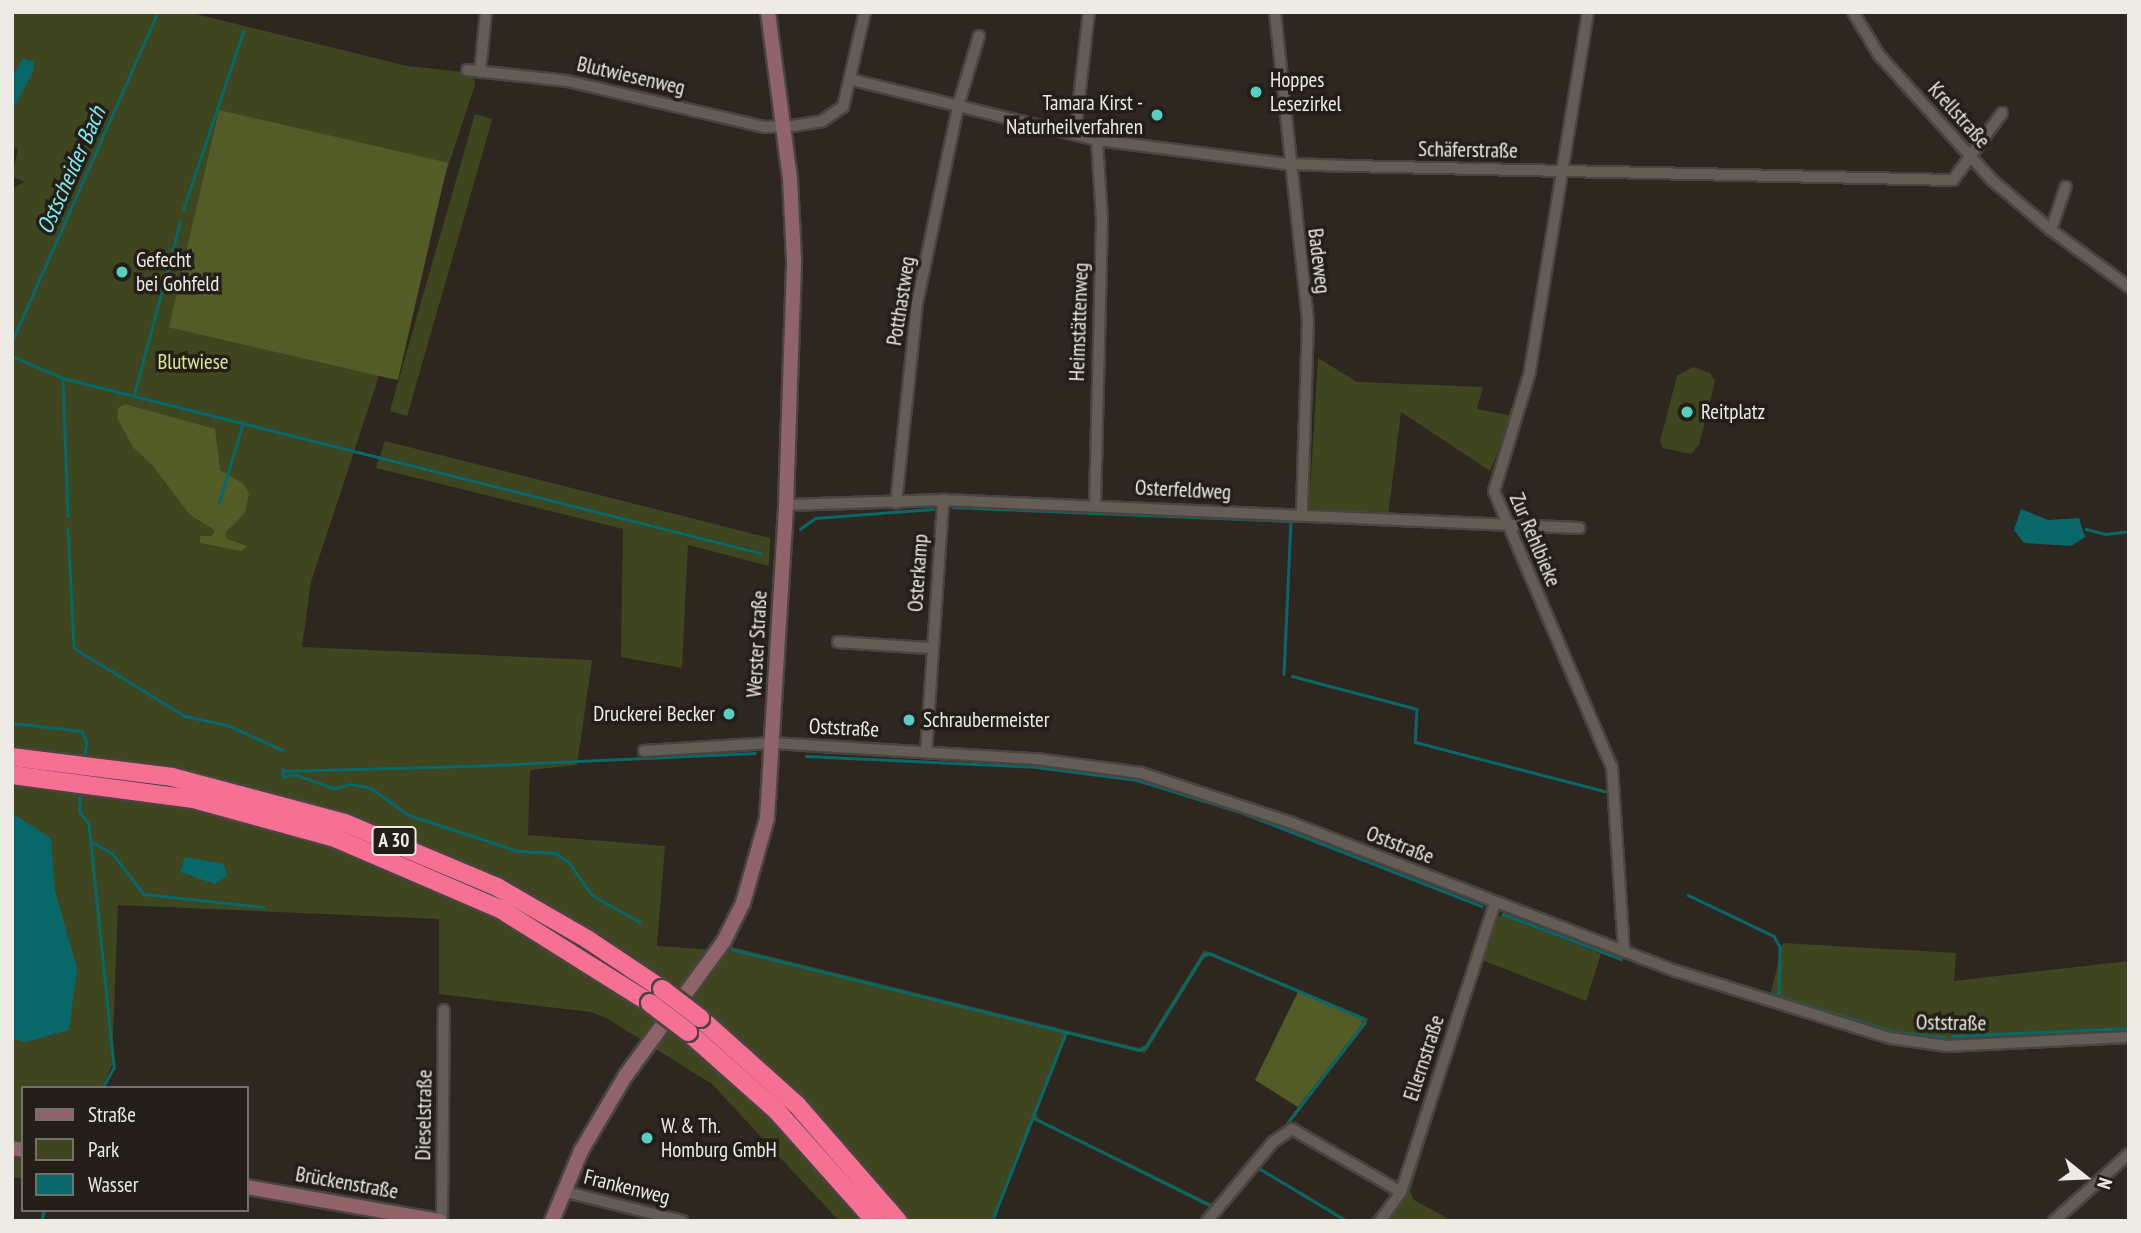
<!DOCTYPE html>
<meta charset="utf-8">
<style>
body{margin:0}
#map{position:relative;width:2141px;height:1233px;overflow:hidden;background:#2d2720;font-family:"PT Sans Narrow",sans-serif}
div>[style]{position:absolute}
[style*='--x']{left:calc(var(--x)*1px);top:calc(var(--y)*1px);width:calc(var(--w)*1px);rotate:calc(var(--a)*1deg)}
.green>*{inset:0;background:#3e451f;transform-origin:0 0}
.forest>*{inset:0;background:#535c26;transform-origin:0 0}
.water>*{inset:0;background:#086768}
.stream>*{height:2.5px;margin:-1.25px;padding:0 1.25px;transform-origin:1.25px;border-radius:1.25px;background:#086768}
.roads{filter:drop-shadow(2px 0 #49443f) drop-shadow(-2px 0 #49443f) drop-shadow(0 2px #49443f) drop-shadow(0 -2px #49443f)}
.minor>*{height:10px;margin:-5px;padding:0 5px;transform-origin:5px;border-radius:5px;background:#635d55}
.secondary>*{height:14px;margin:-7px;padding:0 7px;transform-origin:7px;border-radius:7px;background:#8f6367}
.motorway>*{height:18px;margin:-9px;padding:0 9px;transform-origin:9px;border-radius:9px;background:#f57092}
.bridges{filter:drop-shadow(2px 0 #49443f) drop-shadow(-2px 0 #49443f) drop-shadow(0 2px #49443f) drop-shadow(0 -2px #49443f)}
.motorway-bridge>*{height:18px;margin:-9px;padding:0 9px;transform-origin:9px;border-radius:9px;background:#f57092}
.dots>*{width:19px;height:19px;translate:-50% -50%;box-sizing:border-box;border:4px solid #231e17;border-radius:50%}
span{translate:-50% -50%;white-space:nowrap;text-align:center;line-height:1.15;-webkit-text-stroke:7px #231e17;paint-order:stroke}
.shield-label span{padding:2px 5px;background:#231e17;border:2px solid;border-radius:5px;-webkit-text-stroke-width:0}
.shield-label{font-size:19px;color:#eeeae5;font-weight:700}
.street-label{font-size:21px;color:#eeeae5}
.poi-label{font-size:21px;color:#eeeae5}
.left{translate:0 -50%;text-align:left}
.right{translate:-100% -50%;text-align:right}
.park-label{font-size:21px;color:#d9e895}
.water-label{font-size:23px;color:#7bf1f3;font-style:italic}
.frame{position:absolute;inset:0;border:14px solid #eeeae5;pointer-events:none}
.legend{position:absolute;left:21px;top:1086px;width:228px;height:126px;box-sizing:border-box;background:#231e17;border:2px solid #747069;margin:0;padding:9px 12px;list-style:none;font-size:21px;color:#eeeae5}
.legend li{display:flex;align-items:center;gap:14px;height:35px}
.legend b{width:35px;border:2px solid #747069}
.north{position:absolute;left:2050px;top:1142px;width:70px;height:70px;-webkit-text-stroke:5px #231e17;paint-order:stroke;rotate:108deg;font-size:19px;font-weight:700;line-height:28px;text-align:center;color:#eeeae5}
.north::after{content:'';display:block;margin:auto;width:24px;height:32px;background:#eeeae5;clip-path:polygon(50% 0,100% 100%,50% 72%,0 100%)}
</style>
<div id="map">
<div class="green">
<i style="clip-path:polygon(evenodd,12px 12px,188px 12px,407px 66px,473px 73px,475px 85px,311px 582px,302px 647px,592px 660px,577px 765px,530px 770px,528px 835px,665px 846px,657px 946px,732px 951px,732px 947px,1139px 1048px,1145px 1045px,1204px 950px,1369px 1019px,1291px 1122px,1392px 1181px,1400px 1179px,1443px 1048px,1454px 1051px,1410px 1191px,1414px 1200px,1452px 1221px,1369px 1221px,1389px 1196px,1387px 1188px,1294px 1134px,1286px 1136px,1259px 1167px,1351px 1221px,1257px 1169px,1219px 1212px,1034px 1120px,993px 1221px,839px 1221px,712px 1084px,608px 1019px,591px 1012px,439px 994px,439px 919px,118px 905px,112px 1065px,102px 1088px,23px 1088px,23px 1178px,12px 1177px,12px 189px,24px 182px,12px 176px,18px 149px,12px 148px,12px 111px,28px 79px,30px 59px,23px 59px,12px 77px,12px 12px,1210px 956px,1360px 1019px,1362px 1023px,1283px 1127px,1214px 1205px,1039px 1119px,1036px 1113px,1067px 1034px,1145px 1053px,1204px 958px,1210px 956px)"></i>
<i style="left:475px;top:114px;width:18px;height:309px;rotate:16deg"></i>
<i style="clip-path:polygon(1318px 358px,1357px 382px,1483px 387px,1477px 409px,1513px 416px,1490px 471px,1401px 412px,1388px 517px,1309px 510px)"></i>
<i style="clip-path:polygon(1693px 367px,1710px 373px,1715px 381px,1699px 445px,1691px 454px,1663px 448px,1660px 441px,1677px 376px)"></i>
<i style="clip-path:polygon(385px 441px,770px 538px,769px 566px,688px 545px,682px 668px,621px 657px,623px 529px,376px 468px)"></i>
<i style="clip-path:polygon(1502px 915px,1601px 954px,1586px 1001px,1482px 960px,1496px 919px)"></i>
<i style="clip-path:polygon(1783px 943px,1956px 953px,1954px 981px,2129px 961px,2129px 1038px,1914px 1042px,1770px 996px)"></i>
</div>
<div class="forest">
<i style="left:219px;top:110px;width:235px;height:223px;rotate:13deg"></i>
<i style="clip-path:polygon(125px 404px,215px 429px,220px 470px,244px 484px,249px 494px,245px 513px,225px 533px,227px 539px,247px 546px,241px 551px,200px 543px,200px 536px,212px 536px,215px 530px,190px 515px,153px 466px,133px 447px,117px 418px,118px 408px)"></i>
<i style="clip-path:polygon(1298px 992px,1361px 1019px,1362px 1024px,1298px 1107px,1255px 1080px)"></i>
</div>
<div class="water">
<i style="clip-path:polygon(23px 58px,33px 61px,34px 70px,12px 111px,12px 77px)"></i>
<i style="clip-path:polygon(2021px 509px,2048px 520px,2079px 518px,2085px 537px,2071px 546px,2024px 543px,2014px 530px)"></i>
<i style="clip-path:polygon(12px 813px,51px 838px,55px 891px,77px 968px,69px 1030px,26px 1042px,12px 1039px)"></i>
<i style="clip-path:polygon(185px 857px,224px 864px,227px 876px,215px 884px,180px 872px)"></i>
</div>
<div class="stream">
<i style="--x:183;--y:210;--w:188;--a:-71.4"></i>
<i style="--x:12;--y:341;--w:360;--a:-66.1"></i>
<i style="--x:12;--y:356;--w:56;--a:23.3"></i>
<i style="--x:63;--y:378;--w:719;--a:14.09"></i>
<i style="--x:63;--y:378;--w:138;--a:87.9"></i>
<i style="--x:134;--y:395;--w:179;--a:-75.1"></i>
<i style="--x:219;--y:503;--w:84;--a:-73.5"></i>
<i style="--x:953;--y:507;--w:338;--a:2.4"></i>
<i style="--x:1291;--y:521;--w:153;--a:92.6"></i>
<i style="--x:68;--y:528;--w:120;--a:87.1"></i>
<i style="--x:74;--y:648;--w:130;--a:31.5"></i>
<i style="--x:185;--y:716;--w:43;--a:12.1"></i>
<i style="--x:227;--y:725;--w:61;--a:24.1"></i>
<i style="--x:800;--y:529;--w:19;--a:-36"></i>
<i style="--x:815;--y:518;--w:118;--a:-4.4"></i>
<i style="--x:2086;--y:529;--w:21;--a:14"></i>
<i style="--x:2106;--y:534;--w:23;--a:-7"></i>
<i style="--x:1292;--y:676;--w:129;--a:14.8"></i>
<i style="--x:1417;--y:709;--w:33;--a:93"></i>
<i style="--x:1415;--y:742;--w:196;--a:14.5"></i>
<i style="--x:12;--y:723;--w:70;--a:6.5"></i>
<i style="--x:82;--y:731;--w:13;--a:67"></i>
<i style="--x:87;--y:743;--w:17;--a:100"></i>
<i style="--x:806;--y:756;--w:230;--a:2.7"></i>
<i style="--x:1036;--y:767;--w:102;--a:7.3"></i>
<i style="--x:1137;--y:780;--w:111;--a:17.3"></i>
<i style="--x:1243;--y:813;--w:256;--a:21.3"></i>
<i style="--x:469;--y:766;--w:286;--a:-2.6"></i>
<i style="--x:283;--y:769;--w:8;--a:90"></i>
<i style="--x:283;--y:777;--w:10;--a:-17"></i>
<i style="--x:293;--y:774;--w:43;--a:18.9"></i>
<i style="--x:334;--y:788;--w:17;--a:-13"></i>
<i style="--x:351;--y:784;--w:20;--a:11"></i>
<i style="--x:371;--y:788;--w:47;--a:35.4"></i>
<i style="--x:409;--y:815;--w:115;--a:18.3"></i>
<i style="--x:518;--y:851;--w:38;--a:3"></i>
<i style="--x:556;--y:853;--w:16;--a:35"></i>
<i style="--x:569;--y:862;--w:40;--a:55.1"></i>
<i style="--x:592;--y:895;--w:55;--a:29.4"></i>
<i style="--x:284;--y:771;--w:182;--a:-1.6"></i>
<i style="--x:80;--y:791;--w:21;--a:90"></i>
<i style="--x:80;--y:812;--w:15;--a:53"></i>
<i style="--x:89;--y:824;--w:245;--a:84.1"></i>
<i style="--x:114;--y:1068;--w:23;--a:119"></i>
<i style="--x:92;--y:842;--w:23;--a:29"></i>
<i style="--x:112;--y:853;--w:52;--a:52"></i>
<i style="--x:144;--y:894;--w:120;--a:6.2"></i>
<i style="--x:1688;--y:895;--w:95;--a:25.5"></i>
<i style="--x:1774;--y:936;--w:13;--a:61"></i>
<i style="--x:1780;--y:947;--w:50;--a:91.1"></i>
<i style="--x:1503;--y:914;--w:126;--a:20.9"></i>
<i style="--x:731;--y:949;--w:420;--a:13.9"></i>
<i style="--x:1139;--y:1050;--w:8;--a:-23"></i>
<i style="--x:1146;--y:1047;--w:108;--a:-58.2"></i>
<i style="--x:1203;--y:955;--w:6;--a:-18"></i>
<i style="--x:1209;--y:953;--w:167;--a:22.9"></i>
<i style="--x:1363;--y:1018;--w:5;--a:68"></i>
<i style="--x:1365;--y:1023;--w:123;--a:127.7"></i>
<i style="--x:1658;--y:959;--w:248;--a:17.1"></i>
<i style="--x:1895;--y:1032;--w:49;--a:5.8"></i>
<i style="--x:1953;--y:1036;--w:176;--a:-2.6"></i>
<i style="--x:1034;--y:1118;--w:196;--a:26.3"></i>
<i style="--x:1257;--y:1167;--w:105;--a:31"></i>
<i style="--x:41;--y:1221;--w:11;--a:-75"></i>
<i style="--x:992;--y:1221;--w:203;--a:-68.6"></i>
</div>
<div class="roads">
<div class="minor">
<i style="--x:1275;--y:12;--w:310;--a:83.9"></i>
<i style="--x:1308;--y:320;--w:195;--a:91.8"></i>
<i style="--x:1588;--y:12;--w:365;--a:99.2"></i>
<i style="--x:1530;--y:372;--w:124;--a:106.8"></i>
<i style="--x:1494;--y:491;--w:300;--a:66.9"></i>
<i style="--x:1612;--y:767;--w:185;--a:86.3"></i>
<i style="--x:1853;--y:12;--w:50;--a:58.8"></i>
<i style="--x:1879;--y:55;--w:170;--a:47.9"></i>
<i style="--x:1993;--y:181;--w:76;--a:40.2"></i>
<i style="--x:2051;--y:230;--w:97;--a:36.2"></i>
<i style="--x:467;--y:70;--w:101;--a:6.3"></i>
<i style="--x:567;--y:81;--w:203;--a:13.1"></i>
<i style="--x:765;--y:127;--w:27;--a:-2"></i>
<i style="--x:792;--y:126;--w:30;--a:-9"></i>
<i style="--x:822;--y:121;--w:25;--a:-34"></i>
<i style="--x:843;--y:107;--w:98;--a:-77"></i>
<i style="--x:480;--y:72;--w:60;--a:-84.3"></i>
<i style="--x:853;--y:80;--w:251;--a:13.8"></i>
<i style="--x:1097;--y:140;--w:193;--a:7.2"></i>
<i style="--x:1288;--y:164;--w:61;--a:1.9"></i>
<i style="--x:1349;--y:166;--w:604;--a:1.33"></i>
<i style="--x:1953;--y:180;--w:83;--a:-53.8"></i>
<i style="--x:1075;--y:134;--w:123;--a:-83.5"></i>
<i style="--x:2051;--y:230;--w:46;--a:-71.2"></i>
<i style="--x:896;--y:503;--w:201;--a:-84"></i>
<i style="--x:917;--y:303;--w:201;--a:-78.2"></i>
<i style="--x:958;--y:106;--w:73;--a:-73.3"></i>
<i style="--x:786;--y:505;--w:157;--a:-1.8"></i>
<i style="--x:943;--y:500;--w:637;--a:2.52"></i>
<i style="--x:1095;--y:505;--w:285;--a:-88.6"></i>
<i style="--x:1102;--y:220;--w:80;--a:-93.6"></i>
<i style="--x:838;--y:642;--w:94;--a:3.7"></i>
<i style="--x:644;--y:751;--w:128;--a:-3.6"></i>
<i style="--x:772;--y:743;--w:264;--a:3.5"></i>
<i style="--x:1036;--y:759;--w:106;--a:7.6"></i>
<i style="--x:1141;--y:773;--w:156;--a:18.3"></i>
<i style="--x:1289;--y:822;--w:415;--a:21.1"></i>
<i style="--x:1676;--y:971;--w:224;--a:17.4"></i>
<i style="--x:1890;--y:1038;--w:58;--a:8"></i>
<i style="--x:1947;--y:1046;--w:182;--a:-2.8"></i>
<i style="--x:926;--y:752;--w:253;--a:-86.1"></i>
<i style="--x:562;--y:1191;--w:124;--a:14"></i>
<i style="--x:442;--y:1221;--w:211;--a:-89.5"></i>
<i style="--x:1207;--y:1221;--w:103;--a:-50.1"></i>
<i style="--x:1273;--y:1142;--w:23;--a:-34"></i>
<i style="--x:1292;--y:1129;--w:126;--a:30"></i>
<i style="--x:1380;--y:1221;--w:36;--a:-54"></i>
<i style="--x:1401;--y:1192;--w:304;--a:-72"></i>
<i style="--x:2054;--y:1221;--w:101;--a:-41.8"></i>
</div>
<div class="secondary">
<i style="--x:12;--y:1148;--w:11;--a:10"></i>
<i style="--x:247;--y:1187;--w:195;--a:10"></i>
<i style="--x:552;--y:1221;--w:76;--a:-67.5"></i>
<i style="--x:581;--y:1151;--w:88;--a:-59.4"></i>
<i style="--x:626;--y:1075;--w:166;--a:-53.8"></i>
<i style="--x:724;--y:941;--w:42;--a:-63.4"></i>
<i style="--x:743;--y:903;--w:88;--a:-74.2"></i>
<i style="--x:767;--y:818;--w:314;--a:-86.5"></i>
<i style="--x:786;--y:505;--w:245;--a:-88.1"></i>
<i style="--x:794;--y:260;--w:81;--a:-92.8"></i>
<i style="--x:790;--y:179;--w:168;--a:-97.5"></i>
</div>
<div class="motorway">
<i style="--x:12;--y:757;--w:161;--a:7.1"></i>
<i style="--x:172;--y:777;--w:179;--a:14.9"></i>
<i style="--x:345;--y:823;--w:165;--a:22.8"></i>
<i style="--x:497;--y:887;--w:104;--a:30"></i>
<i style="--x:587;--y:939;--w:90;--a:33.7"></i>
<i style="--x:12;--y:775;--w:183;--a:7.6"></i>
<i style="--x:193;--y:799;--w:147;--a:15.4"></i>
<i style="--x:335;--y:838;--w:180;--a:23.3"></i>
<i style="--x:500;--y:909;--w:177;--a:32.1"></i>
<i style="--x:700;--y:1018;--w:130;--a:41.9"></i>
<i style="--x:797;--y:1105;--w:154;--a:49"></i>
<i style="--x:688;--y:1032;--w:118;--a:41.6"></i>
<i style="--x:776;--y:1110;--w:149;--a:48.3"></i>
</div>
</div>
<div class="bridges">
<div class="motorway-bridge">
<i style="--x:662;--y:989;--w:48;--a:37.3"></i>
<i style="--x:650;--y:1003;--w:48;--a:37.3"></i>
</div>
</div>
<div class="dots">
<i style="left:1256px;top:92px;background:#57cec2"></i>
<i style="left:1157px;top:115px;background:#57cec2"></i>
<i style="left:122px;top:272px;background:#57cec2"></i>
<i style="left:1687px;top:412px;background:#57cec2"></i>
<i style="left:729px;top:714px;background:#57cec2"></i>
<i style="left:909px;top:720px;background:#57cec2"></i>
<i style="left:647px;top:1138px;background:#57cec2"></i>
</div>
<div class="shield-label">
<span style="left:394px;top:841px">A 30</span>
</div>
<div class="street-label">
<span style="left:631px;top:76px;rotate:13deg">Blutwiesenweg</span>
<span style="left:1959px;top:115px;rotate:48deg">Krellstraße</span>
<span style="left:1468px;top:150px;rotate:1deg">Schäferstraße</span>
<span style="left:1319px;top:261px;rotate:83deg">Badeweg</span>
<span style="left:901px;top:301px;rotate:-81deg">Potthastweg</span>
<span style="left:1079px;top:322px;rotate:-88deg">Heimstättenweg</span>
<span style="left:1183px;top:490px;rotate:3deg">Osterfeldweg</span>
<span style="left:1535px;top:540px;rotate:67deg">Zur Rehlbieke</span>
<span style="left:918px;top:573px;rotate:-86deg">Osterkamp</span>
<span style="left:757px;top:644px;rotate:-87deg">Werster Straße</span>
<span style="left:844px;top:728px;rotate:3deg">Oststraße</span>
<span style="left:1400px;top:845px;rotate:21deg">Oststraße</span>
<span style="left:1951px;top:1023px;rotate:1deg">Oststraße</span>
<span style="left:1424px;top:1058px;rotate:-72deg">Ellernstraße</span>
<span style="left:424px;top:1115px;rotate:-89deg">Dieselstraße</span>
<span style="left:347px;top:1183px;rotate:10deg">Brückenstraße</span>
<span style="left:627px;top:1187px;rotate:14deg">Frankenweg</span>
</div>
<div class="poi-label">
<span class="left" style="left:1270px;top:92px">Hoppes<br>Lesezirkel</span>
<span class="right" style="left:1143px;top:115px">Tamara Kirst -<br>Naturheilverfahren</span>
<span class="left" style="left:136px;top:272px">Gefecht<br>bei Gohfeld</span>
<span class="left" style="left:1701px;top:412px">Reitplatz</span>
<span class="right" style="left:715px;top:714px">Druckerei Becker</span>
<span class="left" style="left:923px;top:720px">Schraubermeister</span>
<span class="left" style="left:661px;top:1138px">W. &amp; Th.<br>Homburg GmbH</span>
</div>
<div class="park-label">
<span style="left:193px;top:362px">Blutwiese</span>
</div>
<div class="water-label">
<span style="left:71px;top:170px;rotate:-66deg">Ostscheider Bach</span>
</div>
<div class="frame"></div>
<ul class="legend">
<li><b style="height:9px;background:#8f6367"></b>Straße</li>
<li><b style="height:19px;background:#3e451f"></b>Park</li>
<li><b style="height:19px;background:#086768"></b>Wasser</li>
</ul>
<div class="north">N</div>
</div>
